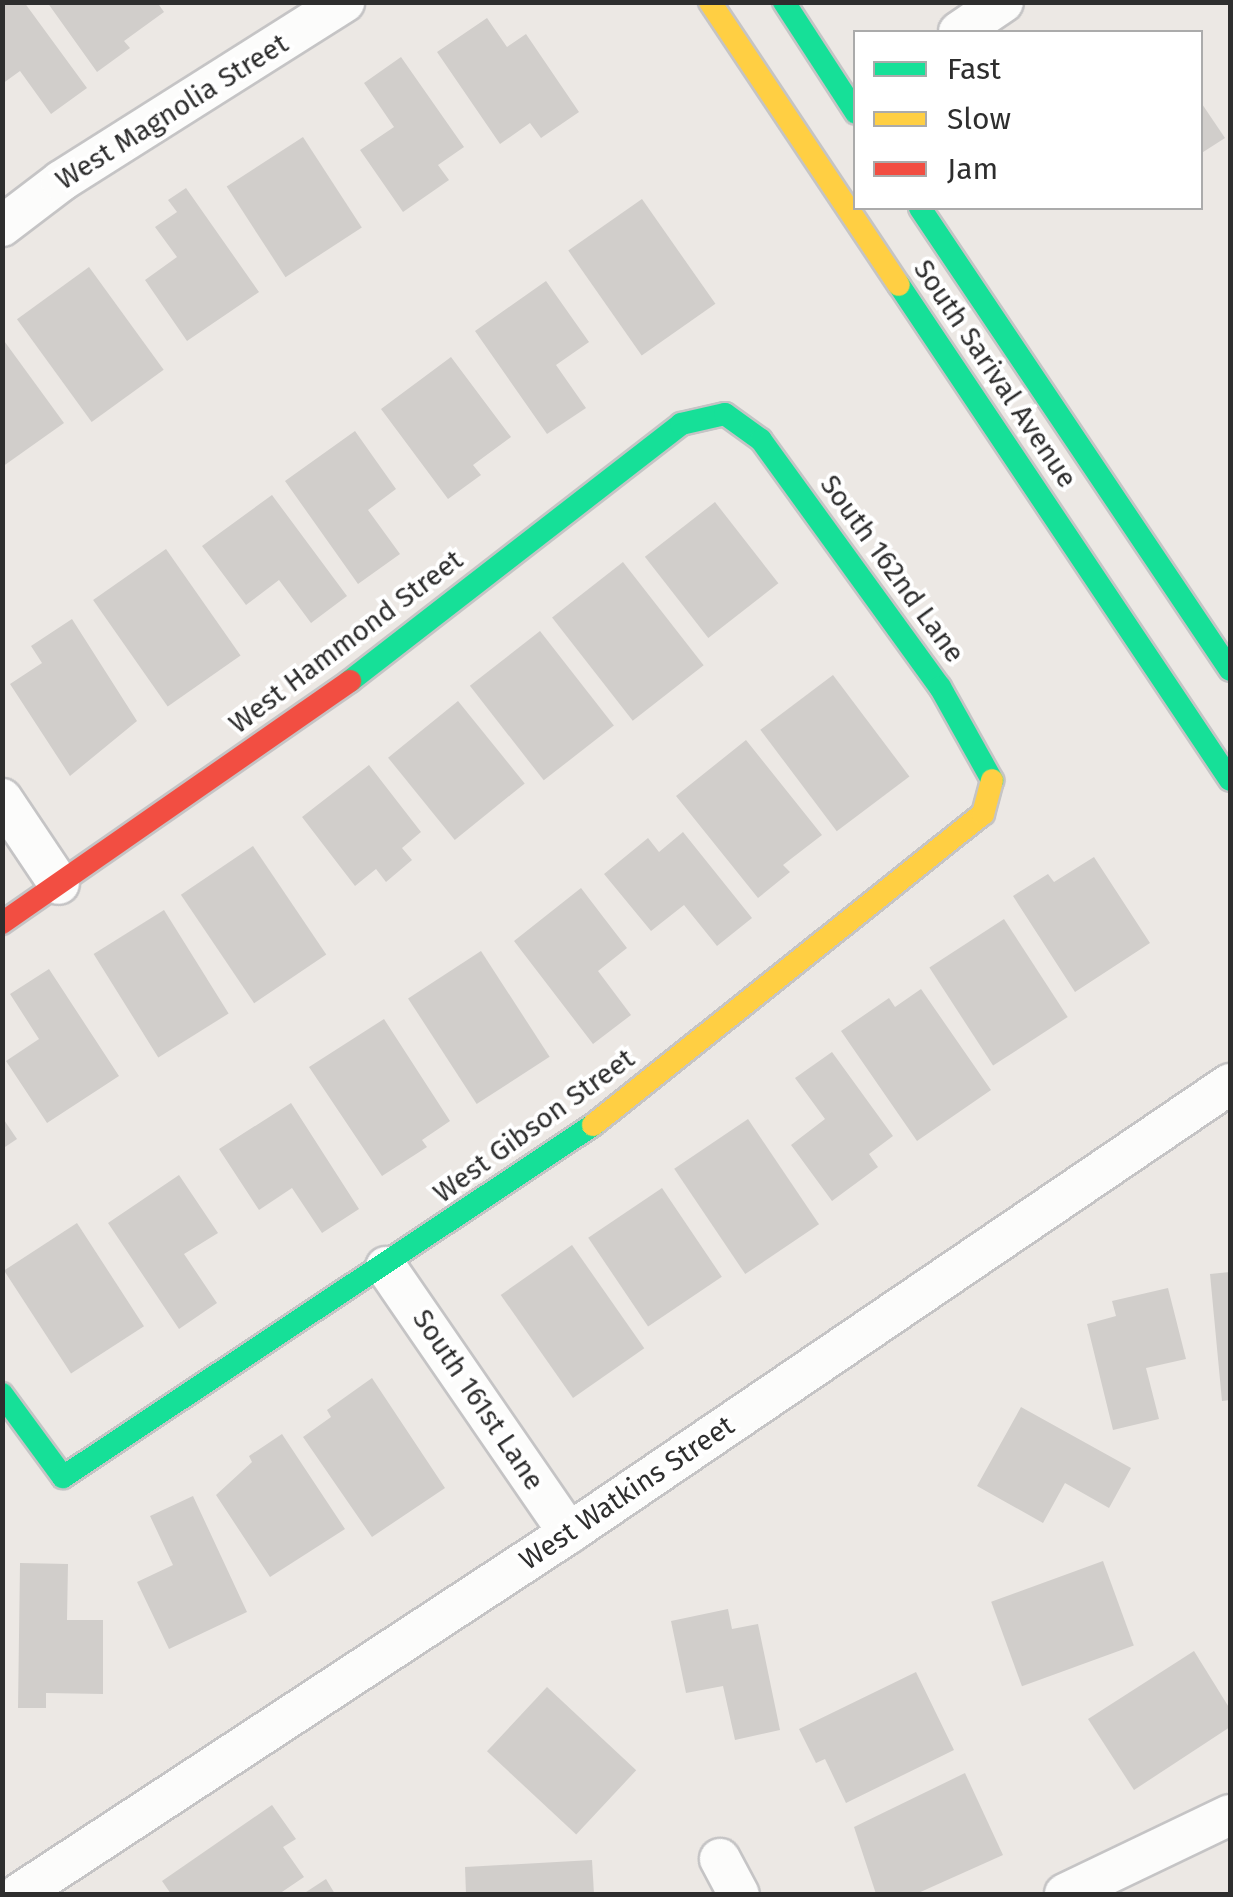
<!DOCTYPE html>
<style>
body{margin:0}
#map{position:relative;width:1233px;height:1897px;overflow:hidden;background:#ece8e4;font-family:"Fira Sans",sans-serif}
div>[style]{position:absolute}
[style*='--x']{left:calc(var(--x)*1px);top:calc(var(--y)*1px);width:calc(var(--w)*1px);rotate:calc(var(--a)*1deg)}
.building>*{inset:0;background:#d1cecb;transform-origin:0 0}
.roads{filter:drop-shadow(2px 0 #c5c4c5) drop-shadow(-2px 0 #c5c4c5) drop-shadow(0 2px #c5c4c5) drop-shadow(0 -2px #c5c4c5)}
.street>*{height:40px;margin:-20px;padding:0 20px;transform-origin:20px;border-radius:20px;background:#fcfcfb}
.fast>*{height:22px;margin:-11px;padding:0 11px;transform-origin:11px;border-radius:11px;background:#16e098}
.slow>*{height:22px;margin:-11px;padding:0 11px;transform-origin:11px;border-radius:11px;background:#ffcf43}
.jam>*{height:22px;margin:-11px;padding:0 11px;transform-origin:11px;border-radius:11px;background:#f24e42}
span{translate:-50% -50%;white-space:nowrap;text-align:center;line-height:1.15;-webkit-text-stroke:8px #fff;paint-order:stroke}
.street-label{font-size:28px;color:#2e2e2e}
.frame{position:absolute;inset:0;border:5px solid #2e2e2e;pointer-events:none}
.legend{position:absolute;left:853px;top:30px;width:350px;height:180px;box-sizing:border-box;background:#fff;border:2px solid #ababab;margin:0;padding:12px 18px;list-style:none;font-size:30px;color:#2e2e2e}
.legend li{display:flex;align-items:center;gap:20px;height:50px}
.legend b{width:50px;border:2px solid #ababab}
</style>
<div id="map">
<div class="building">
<i style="clip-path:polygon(2px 2px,24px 2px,87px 88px,51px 114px,20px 71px,2px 84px)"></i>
<i style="clip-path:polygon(47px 2px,157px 2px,164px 12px,124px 41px,130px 48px,97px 72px)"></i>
<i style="clip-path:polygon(487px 18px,507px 47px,526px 34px,579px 112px,541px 138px,530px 123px,500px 144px,437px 52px)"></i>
<i style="clip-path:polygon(401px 57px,464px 147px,438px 165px,449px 180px,403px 212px,360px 150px,394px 127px,364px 83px)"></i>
<i style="clip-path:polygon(1200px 101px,1225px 138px,1200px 154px)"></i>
<i style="left:303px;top:137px;width:108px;height:91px;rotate:57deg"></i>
<i style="clip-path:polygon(186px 188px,259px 292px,187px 341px,145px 280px,177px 257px,155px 227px,177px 212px,168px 200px)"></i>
<i style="left:642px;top:199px;width:128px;height:90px;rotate:55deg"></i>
<i style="left:89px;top:267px;width:127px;height:89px;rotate:54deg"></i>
<i style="clip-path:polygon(546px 281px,589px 342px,556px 365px,586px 408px,547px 434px,475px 331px)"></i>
<i style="clip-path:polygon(2px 338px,64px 423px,2px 467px)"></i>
<i style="clip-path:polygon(451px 357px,511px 437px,473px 465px,481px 475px,448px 499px,381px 409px)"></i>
<i style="clip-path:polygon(355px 431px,396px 489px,368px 510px,400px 554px,358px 584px,285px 481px)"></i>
<i style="clip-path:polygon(272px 495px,347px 596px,311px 623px,279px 580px,246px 605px,202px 546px)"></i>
<i style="left:715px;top:502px;width:103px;height:89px;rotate:52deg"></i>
<i style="left:166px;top:549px;width:130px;height:89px;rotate:55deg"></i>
<i style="left:623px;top:562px;width:131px;height:90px;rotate:52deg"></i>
<i style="clip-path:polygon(72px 619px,137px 721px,70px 776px,10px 684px,42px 663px,31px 646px)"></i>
<i style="left:540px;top:631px;width:120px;height:89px;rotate:52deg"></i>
<i style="left:833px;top:675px;width:127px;height:91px;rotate:53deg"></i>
<i style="left:458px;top:701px;width:106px;height:90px;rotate:51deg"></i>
<i style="clip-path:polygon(746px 740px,822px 835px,783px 865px,790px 872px,758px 898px,676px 796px)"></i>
<i style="clip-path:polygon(369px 765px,421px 832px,402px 848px,412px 860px,386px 882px,376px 869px,355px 886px,302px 817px)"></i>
<i style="clip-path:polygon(683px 832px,752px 918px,717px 946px,684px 905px,651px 931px,604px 874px,648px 838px,659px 852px)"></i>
<i style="left:253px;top:846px;width:131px;height:87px;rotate:56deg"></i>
<i style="clip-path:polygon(1094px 857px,1150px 943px,1075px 992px,1013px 896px,1048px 874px,1054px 882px)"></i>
<i style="clip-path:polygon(581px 888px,627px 948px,598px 971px,631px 1015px,593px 1044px,514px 941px)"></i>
<i style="left:164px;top:910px;width:122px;height:83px;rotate:58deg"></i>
<i style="left:1004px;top:919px;width:117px;height:89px;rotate:57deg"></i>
<i style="left:481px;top:951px;width:126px;height:87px;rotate:57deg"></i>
<i style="clip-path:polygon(49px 969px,119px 1076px,47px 1123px,6px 1061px,39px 1039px,10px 994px)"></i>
<i style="clip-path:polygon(921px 989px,991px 1090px,917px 1141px,841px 1031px,889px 998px,895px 1007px)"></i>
<i style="clip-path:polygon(384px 1019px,450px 1121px,422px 1140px,427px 1147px,382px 1176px,309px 1067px)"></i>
<i style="clip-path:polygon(832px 1052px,893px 1136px,869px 1154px,878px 1167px,832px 1201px,791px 1145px,825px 1119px,795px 1078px)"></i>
<i style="clip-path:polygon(291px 1103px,359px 1209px,322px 1233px,292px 1188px,259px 1210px,219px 1149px)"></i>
<i style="clip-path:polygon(2px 1117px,17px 1139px,2px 1149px)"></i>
<i style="left:748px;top:1119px;width:127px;height:89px;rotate:56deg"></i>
<i style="clip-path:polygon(179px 1175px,218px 1233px,184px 1254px,217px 1303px,179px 1329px,108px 1223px)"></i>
<i style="left:662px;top:1188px;width:107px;height:89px;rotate:56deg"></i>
<i style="left:77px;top:1223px;width:123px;height:87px;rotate:57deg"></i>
<i style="left:572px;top:1245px;width:126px;height:87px;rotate:55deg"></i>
<i style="clip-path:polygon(1230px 1272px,1230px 1400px,1222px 1401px,1210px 1274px)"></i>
<i style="clip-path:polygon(1168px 1288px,1186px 1359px,1146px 1368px,1159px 1419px,1113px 1430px,1087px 1324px,1116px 1316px,1112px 1301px)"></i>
<i style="clip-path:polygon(372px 1378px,445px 1488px,372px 1537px,303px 1437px,331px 1417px,327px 1410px)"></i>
<i style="clip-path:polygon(1021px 1407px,1131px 1468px,1109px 1508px,1065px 1483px,1043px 1523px,977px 1486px)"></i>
<i style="clip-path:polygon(282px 1434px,345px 1529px,270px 1577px,216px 1495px,252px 1462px,249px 1456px)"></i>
<i style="clip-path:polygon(193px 1496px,247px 1612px,169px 1649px,137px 1582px,173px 1565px,150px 1516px)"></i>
<i style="left:1103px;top:1561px;width:90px;height:119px;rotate:70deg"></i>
<i style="clip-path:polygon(20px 1563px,68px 1564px,67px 1620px,103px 1620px,103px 1694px,46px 1693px,46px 1708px,18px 1708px)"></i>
<i style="clip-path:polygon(728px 1609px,732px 1629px,758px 1624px,780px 1730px,735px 1740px,723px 1686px,686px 1693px,671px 1621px)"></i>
<i style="clip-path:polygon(1194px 1651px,1230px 1709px,1230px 1727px,1134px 1790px,1088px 1719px)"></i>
<i style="clip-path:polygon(916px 1672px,954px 1750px,846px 1803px,825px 1759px,816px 1763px,799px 1729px)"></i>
<i style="left:547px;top:1687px;width:122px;height:88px;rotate:43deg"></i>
<i style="clip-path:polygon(965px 1773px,1003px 1855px,916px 1894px,876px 1894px,854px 1827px)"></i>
<i style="clip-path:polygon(272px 1805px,296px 1839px,283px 1847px,304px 1877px,279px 1894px,171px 1894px,162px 1881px)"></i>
<i style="clip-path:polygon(592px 1860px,594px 1894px,466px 1894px,465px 1867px)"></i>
<i style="clip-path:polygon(326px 1879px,335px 1894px,303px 1894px)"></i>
</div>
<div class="roads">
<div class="street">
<i style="--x:959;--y:32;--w:53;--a:-34.3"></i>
<i style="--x:2;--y:226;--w:74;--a:-37.3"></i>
<i style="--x:61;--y:181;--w:335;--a:-32.3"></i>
<i style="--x:2;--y:799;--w:102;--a:56.2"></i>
<i style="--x:386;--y:1267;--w:323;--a:55.5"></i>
<i style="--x:720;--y:1859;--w:40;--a:62"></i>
<i style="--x:19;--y:1894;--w:658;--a:-33.28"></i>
<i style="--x:569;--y:1533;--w:799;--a:-34.19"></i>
<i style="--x:1065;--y:1894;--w:183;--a:-25.6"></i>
</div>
<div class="fast">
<i style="--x:784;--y:2;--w:132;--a:57"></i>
<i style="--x:920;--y:208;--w:556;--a:56.14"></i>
<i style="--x:899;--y:285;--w:595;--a:56.23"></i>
<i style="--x:350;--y:681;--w:419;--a:-37.8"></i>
<i style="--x:681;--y:424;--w:45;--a:-12.8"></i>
<i style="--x:725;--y:414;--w:44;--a:35.8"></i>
<i style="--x:761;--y:440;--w:305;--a:54.1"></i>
<i style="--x:940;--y:687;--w:107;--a:60.8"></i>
<i style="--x:2;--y:1394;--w:103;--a:53.7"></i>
<i style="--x:63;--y:1477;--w:636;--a:-33.59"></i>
</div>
<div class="slow">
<i style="--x:710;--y:2;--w:340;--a:56.3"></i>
<i style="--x:593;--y:1125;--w:499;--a:-38.6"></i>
<i style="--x:983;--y:814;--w:35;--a:-75"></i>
</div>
<div class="jam">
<i style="--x:2;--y:923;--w:424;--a:-34.8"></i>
</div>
</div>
<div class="street-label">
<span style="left:172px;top:112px;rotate:-32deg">West Magnolia Street</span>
<span style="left:995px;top:374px;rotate:56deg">South Sarival Avenue</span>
<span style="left:892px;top:569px;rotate:54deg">South 162nd Lane</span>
<span style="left:346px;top:642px;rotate:-37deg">West Hammond Street</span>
<span style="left:534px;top:1126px;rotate:-36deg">West Gibson Street</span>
<span style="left:478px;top:1400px;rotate:56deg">South 161st Lane</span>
<span style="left:627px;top:1493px;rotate:-34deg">West Watkins Street</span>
</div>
<div class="frame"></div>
<ul class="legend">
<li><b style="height:12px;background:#16e098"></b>Fast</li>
<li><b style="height:12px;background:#ffcf43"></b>Slow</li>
<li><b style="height:12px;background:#f24e42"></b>Jam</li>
</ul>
</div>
